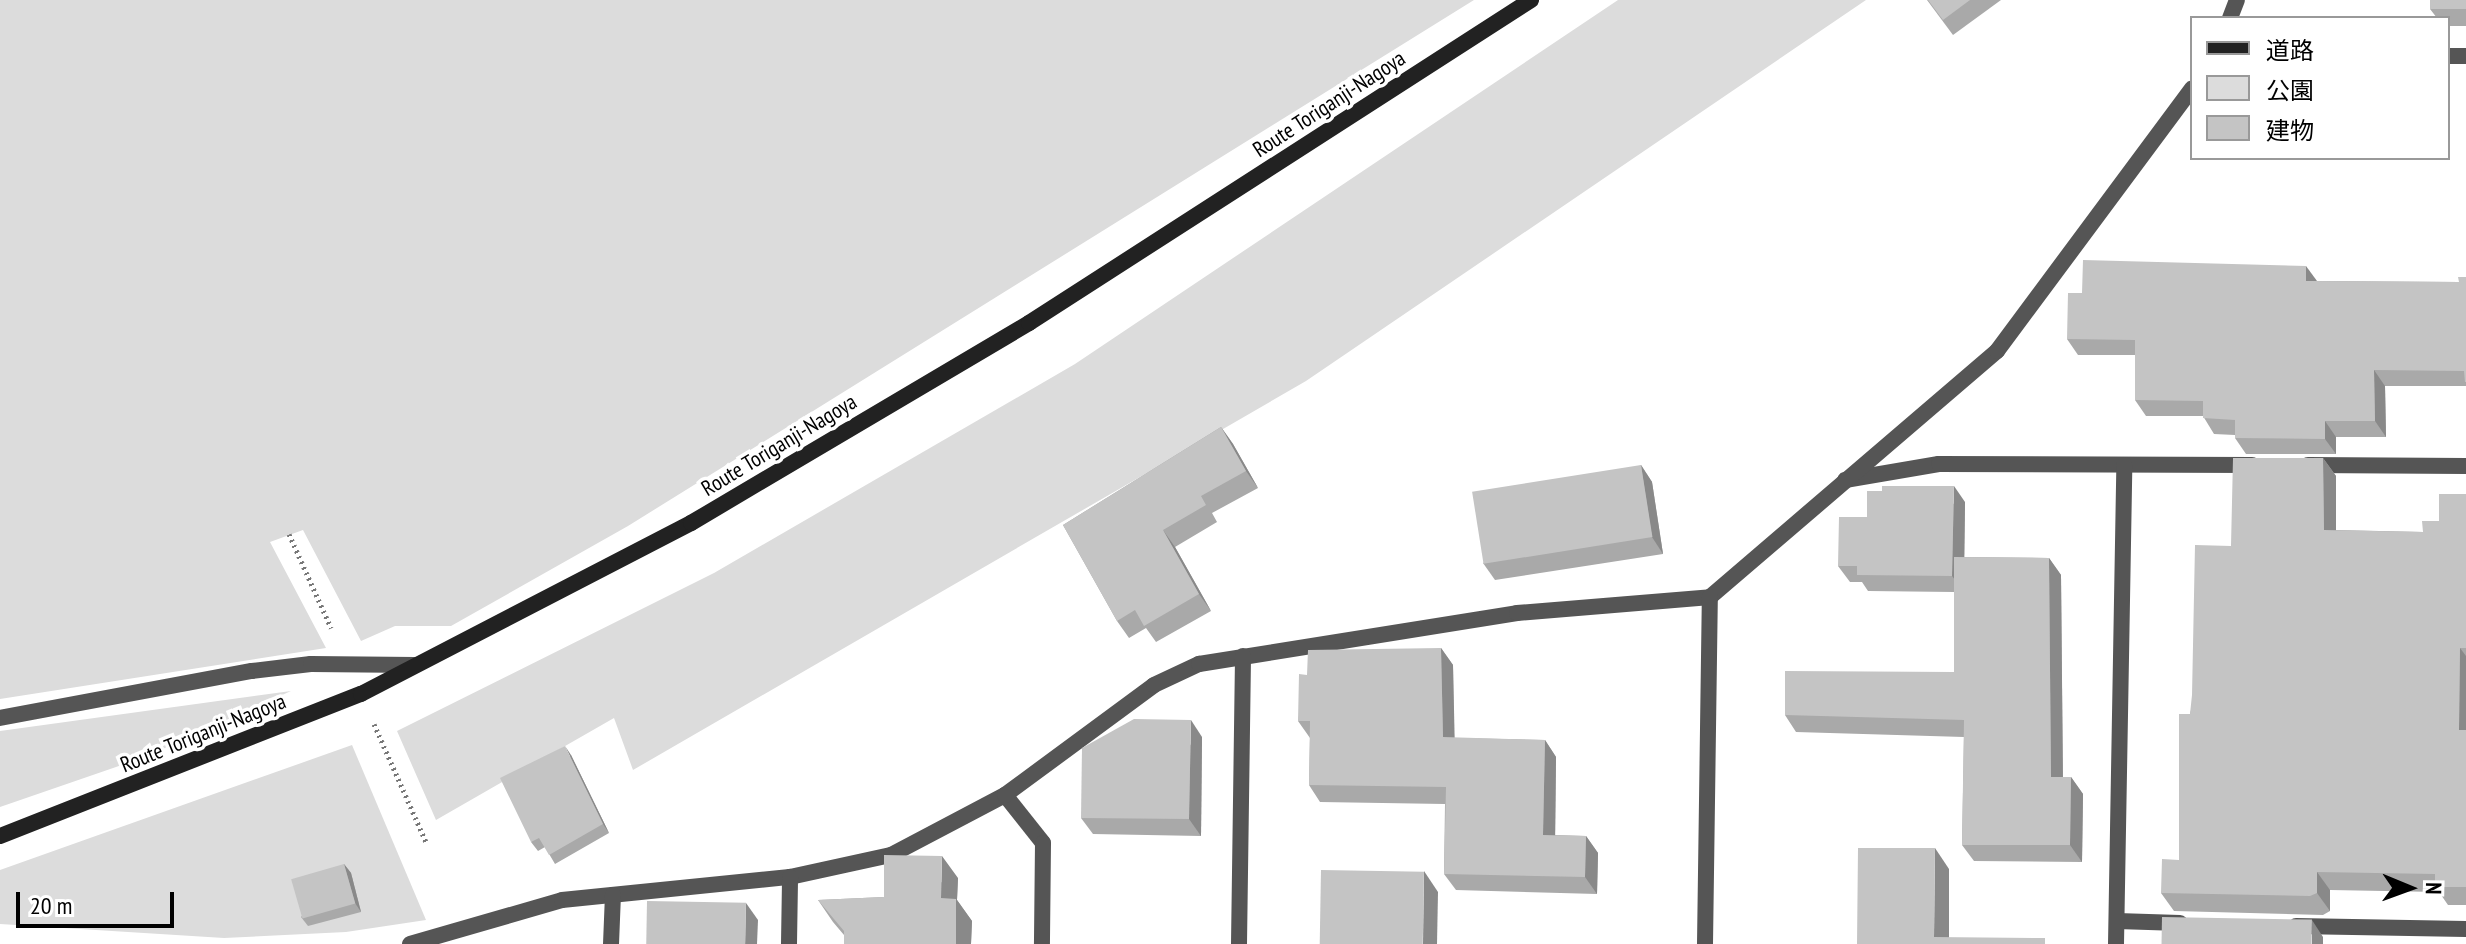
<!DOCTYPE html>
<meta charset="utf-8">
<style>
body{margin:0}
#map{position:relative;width:2466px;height:944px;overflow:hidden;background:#fff;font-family:"PT Sans Narrow","Noto Sans JP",sans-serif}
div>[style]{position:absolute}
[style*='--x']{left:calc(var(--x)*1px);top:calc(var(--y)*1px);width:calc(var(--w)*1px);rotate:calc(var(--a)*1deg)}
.green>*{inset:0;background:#dcdcdc}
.path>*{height:5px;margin-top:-2.5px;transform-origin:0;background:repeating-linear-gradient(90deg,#777 0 2px,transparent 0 6px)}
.service>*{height:16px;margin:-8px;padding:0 8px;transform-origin:8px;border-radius:8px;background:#555}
.minor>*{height:16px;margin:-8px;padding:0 8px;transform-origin:8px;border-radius:8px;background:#555}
.tertiary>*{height:16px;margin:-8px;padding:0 8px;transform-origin:8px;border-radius:8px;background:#555}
.secondary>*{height:16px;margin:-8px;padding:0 8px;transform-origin:8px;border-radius:8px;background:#222}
.wall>*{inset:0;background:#a9a9a9}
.shaded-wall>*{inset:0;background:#898989}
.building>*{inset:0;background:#c4c4c4;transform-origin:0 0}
span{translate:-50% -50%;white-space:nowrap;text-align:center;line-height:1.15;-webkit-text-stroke:7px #fff;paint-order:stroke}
.street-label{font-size:22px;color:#000}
.legend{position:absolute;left:2190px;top:16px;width:260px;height:144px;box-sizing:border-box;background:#fff;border:2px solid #999;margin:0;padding:10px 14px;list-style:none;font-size:24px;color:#000}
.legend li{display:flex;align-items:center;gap:16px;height:40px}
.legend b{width:40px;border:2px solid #999}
.north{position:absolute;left:2370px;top:848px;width:80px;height:80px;-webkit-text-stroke:6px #fff;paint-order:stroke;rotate:91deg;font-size:22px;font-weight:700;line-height:32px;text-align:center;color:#000}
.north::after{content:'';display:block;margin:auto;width:28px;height:36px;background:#000;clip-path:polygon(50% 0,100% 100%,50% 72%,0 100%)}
.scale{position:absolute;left:16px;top:892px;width:158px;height:36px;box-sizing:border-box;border:4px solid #000;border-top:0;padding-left:10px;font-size:24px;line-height:28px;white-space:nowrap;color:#000;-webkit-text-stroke:6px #fff;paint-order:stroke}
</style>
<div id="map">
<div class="green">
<i style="clip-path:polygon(0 0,1474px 0,628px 526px,451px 626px,395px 626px,361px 641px,303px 530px,270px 542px,326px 648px,0 699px)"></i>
<i style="clip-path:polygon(1618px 0,1866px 0,1306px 381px,633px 770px,614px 718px,436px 820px,397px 731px,714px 573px,1075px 364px)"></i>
<i style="clip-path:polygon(291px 691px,145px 757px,0 807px,0 731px)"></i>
<i style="clip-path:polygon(352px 745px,426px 920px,346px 932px,224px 938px,0 924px,0 870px)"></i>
</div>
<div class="path">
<i style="--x:289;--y:534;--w:103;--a:65.9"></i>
<i style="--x:374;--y:724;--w:129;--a:66.2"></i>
</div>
<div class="service">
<i style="--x:0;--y:718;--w:256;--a:-10.6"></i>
<i style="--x:252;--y:671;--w:59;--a:-6.8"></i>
<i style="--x:311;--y:664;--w:104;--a:0.6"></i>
<i style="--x:1005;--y:795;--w:61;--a:51.6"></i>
<i style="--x:1043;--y:843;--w:101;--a:90.6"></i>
</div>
<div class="minor">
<i style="--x:2230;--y:18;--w:19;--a:-69"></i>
<i style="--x:2448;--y:56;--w:18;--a:0"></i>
<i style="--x:2308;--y:465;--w:158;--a:0.4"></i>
<i style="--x:1845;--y:480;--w:95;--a:-9.7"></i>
<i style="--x:1939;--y:464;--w:313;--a:0.2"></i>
<i style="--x:2117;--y:921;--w:63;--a:1.8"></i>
<i style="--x:2296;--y:926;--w:170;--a:1"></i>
<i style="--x:410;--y:944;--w:158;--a:-16.1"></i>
<i style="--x:562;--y:900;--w:229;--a:-5.8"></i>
<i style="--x:790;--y:877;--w:103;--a:-12.3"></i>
<i style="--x:891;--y:855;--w:129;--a:-27.8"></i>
<i style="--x:1005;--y:795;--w:185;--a:-36.4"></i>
<i style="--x:1154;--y:685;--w:50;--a:-25"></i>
<i style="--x:1199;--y:664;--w:322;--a:-9.1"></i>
<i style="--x:1517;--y:613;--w:194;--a:-4.7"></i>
<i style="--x:1710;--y:597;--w:378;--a:-40.6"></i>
<i style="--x:1997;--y:351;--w:327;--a:-53.4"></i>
<i style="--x:611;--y:944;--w:49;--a:-87.7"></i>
<i style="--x:789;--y:944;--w:67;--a:-89.1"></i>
<i style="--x:1239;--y:944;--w:288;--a:-89.2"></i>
<i style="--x:2116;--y:944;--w:479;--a:-89"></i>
</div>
<div class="tertiary">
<i style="--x:1705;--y:944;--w:347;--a:-89.2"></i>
</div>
<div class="secondary">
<i style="--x:0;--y:836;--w:388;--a:-21.5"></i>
<i style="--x:361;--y:694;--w:372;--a:-27.4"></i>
<i style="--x:691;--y:523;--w:393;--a:-30.6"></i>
<i style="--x:1029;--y:323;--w:597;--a:-32.76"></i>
</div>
<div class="wall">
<i style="clip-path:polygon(1927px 0,2001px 0,1953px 35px)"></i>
<i style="clip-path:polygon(2466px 0,2466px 26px,2448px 26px,2448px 18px,2437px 18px,2430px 9px)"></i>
<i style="clip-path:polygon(2466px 277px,2466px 386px,2385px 386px,2386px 437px,2336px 437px,2336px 454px,2246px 454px,2235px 438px,2235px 435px,2214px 434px,2203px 416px,2146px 416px,2135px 400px,2135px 355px,2078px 355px,2067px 339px,2082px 293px,2317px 281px,2459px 282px)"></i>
<i style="clip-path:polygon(1221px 427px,1233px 444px,1258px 488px,1212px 513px,1217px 522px,1175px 547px,1211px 611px,1156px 642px,1146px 628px,1129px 638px,1117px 621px,1063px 525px)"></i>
<i style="clip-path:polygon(2323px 458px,2336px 476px,2336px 530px,2423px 532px,2439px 521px,2466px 494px,2466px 905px,2448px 905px,2439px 892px,2330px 890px,2330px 911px,2323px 915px,2174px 911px,2161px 893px,2179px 860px,2190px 714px,2231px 546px)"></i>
<i style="clip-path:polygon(1641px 465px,1652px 482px,1663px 554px,1495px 580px,1483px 563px)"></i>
<i style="clip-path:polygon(1965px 502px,1964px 557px,2049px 558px,2061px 575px,2063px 777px,2071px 777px,2083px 794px,2082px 862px,1974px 861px,1962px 845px,1964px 737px,1796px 732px,1785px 715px,1954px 672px,1954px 592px,1868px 591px,1862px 582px,1850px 582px,1838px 566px,1867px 517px)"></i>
<i style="clip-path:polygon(1441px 648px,1453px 665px,1454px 738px,1545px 740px,1556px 757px,1555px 835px,1586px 836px,1598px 853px,1597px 894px,1456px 890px,1444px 874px,1445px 804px,1320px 802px,1309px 785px,1310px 738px,1298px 721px,1307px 675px)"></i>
<i style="clip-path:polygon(1202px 737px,1201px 836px,1093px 834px,1081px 818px)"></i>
<i style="clip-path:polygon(571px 755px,609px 833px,555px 864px,545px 847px,538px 851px,531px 842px)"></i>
<i style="clip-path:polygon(344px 864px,351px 873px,361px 912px,308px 926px,301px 917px)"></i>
<i style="clip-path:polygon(958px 878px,957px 900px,972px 921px,971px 944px,844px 944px,844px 935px,833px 922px,818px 900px,884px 897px)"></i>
</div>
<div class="shaded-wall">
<i style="clip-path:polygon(2306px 266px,2317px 281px,2306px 281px)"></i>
<i style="clip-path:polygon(2374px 370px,2385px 386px,2386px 437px,2375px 421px)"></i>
<i style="clip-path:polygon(2325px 421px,2336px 437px,2336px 454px,2325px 439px)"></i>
<i style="clip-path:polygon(1221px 427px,1233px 444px,1258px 488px,1246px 471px)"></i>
<i style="clip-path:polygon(2323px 458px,2336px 476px,2336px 548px,2324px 530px)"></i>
<i style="clip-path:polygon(1641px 465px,1652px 482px,1663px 554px,1652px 537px)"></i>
<i style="clip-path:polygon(1954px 486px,1965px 502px,1964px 592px,1952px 576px)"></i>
<i style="clip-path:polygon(1163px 530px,1175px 547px,1211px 611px,1199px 594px)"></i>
<i style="clip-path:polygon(2049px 558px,2061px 575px,2063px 794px,2051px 777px)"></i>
<i style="clip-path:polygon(1441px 648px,1453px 665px,1455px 754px,1443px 737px)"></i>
<i style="clip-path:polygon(2460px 648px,2466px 656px,2466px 740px,2459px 730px)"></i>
<i style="clip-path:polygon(1191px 720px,1202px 737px,1201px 836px,1189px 819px)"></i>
<i style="clip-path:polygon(1545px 740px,1556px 757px,1555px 852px,1543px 835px)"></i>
<i style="clip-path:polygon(565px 746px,571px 755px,609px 833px,603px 824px)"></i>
<i style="clip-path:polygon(2071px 777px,2083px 794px,2082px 862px,2070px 845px)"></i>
<i style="clip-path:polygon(1586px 836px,1598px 853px,1597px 894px,1585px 877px)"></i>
<i style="clip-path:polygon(1935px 848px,1949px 869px,1949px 944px,1934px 937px)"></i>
<i style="clip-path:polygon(942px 856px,958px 878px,957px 900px,972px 921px,971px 944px,956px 944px,941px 898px)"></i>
<i style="clip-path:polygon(344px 864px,351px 873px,361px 912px,355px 903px)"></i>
<i style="clip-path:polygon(1424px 871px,1438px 892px,1437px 944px,1423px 944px)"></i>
<i style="clip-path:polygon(2317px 872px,2330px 890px,2330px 911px,2317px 893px)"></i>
<i style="clip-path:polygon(746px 903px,758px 920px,757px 944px,745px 944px)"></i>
<i style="clip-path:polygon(2312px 920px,2323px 937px,2323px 944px,2312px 944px)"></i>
</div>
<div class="building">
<i style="clip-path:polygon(1928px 0,1970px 0,1943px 20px)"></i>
<i style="left:2430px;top:0;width:36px;height:9px"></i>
<i style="clip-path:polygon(2083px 260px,2306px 266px,2306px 281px,2459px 282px,2458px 277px,2466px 277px,2466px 382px,2465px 382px,2464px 371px,2374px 370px,2375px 421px,2325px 421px,2325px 439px,2235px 438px,2235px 420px,2203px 418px,2203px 401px,2135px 400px,2135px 340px,2067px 339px,2068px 293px,2082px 293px)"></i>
<i style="clip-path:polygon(1221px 427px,1246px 471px,1201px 496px,1206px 505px,1163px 530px,1199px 594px,1144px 626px,1135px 610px,1117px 621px,1063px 525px)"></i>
<i style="clip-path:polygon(2233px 458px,2323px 458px,2324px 530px,2423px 532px,2422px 521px,2439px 521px,2439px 494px,2466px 494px,2466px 648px,2460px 648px,2459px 730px,2466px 730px,2466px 887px,2435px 887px,2435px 874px,2317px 872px,2317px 893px,2310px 896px,2161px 893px,2162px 859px,2179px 860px,2179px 714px,2190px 714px,2192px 695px,2195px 545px,2231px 546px)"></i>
<i style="left:1641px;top:465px;width:73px;height:171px;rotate:81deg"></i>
<i style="clip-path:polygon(1882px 486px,1954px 486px,1952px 576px,1857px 575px,1857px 566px,1838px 566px,1839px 517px,1867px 517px,1867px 491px,1882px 491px)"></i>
<i style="clip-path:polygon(1954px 557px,2049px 558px,2051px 777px,2071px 777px,2070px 845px,1962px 845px,1964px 720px,1785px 715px,1785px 671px,1954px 672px)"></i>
<i style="clip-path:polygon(1441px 648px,1443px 737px,1545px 740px,1543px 835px,1586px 836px,1585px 877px,1444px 874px,1446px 787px,1309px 785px,1310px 721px,1298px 721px,1299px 674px,1307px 675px,1308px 650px)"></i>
<i style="clip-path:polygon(1134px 719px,1191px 720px,1189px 819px,1081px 818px,1082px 748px)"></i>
<i style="clip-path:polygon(565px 746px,603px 824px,549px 855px,539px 838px,531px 842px,500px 778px)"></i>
<i style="clip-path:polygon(1858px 848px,1935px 848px,1934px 937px,2045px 938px,2045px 944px,1857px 944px)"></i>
<i style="clip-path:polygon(884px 855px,942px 856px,941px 898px,956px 899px,956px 944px,844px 944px,844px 931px,818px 900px,884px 897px)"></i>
<i style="left:344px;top:864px;width:41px;height:55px;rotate:74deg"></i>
<i style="left:1321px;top:870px;width:103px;height:74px;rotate:1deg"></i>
<i style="left:647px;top:901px;width:99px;height:43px;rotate:1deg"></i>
<i style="left:2162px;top:917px;width:150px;height:27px;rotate:1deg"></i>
</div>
<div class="street-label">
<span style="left:1329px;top:104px;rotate:-33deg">Route Toriganji-Nagoya</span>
<span style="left:779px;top:445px;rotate:-31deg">Route Toriganji-Nagoya</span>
<span style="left:203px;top:733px;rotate:-22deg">Route Toriganji-Nagoya</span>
</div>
<ul class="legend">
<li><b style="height:10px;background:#222"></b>道路</li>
<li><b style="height:22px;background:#dcdcdc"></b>公園</li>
<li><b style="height:22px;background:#c4c4c4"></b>建物</li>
</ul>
<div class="north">N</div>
<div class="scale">20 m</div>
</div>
